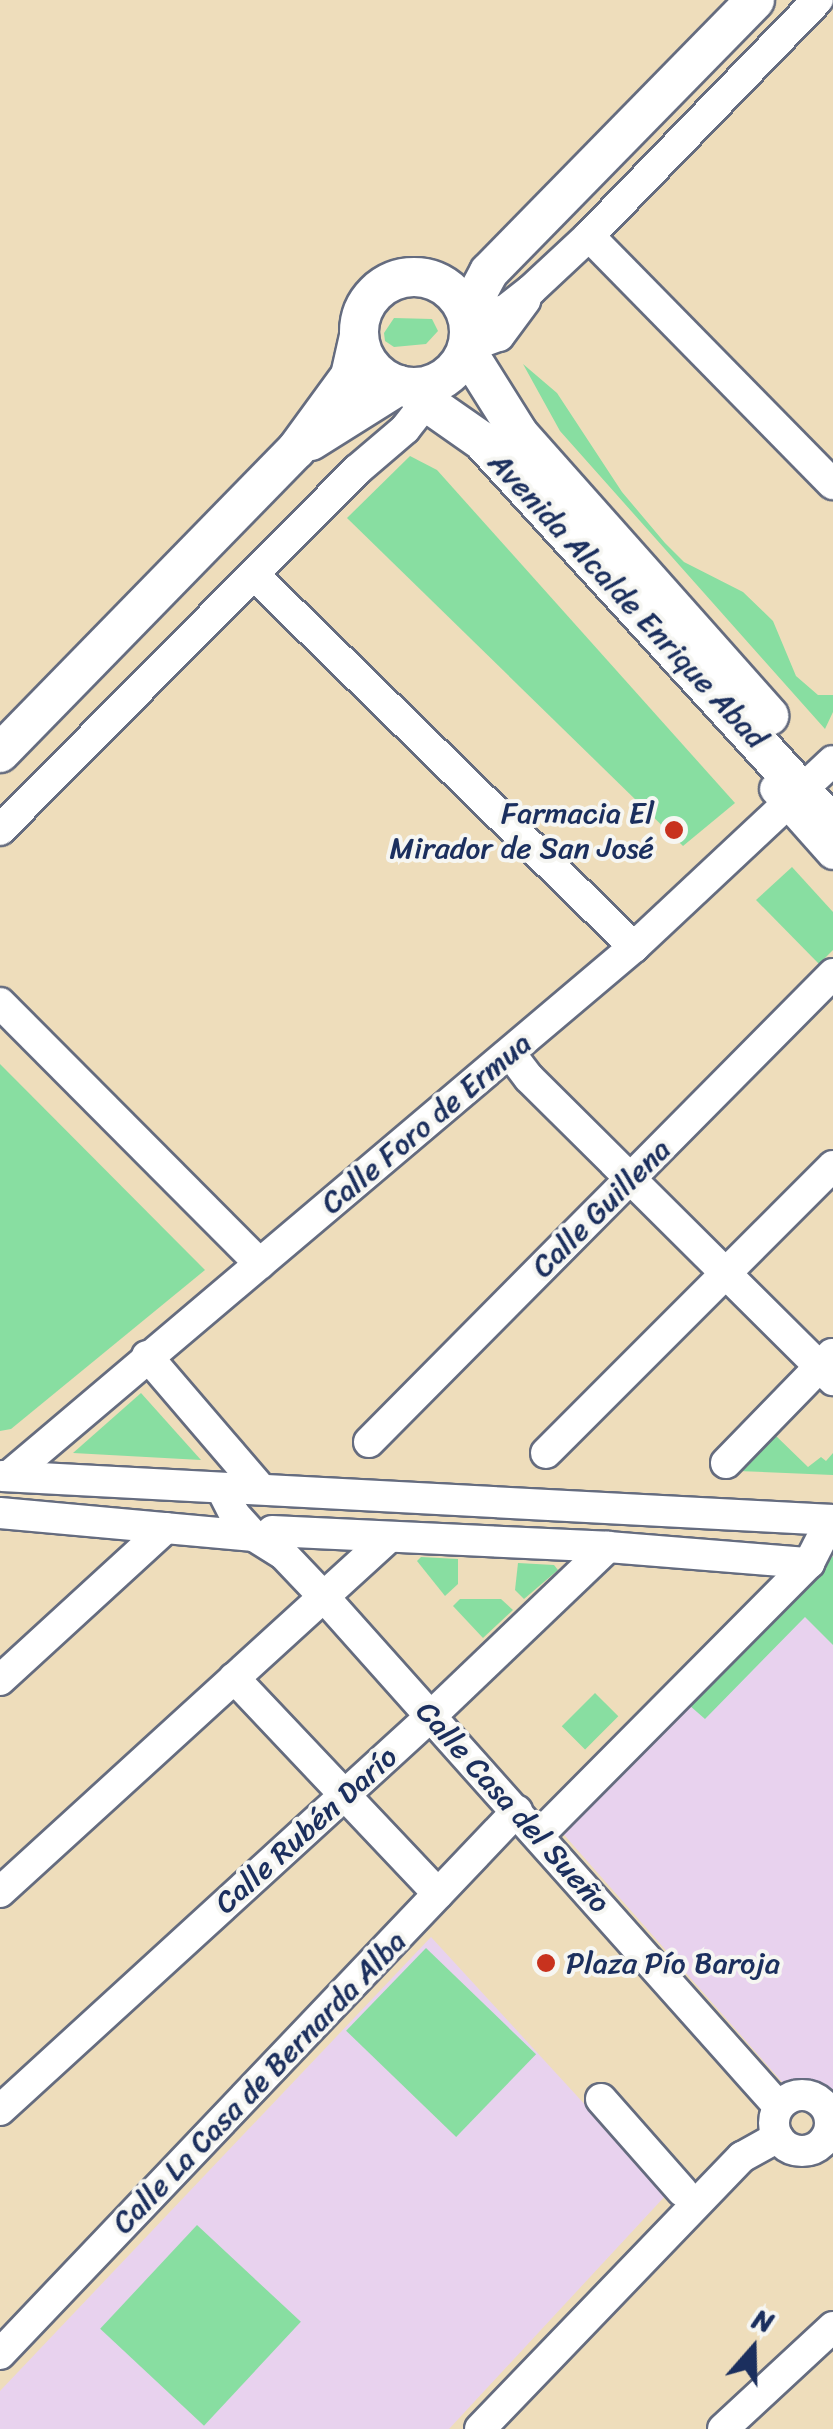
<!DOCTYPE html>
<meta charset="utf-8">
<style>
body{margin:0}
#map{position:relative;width:833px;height:2429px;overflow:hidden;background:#edb;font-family:Sriracha,sans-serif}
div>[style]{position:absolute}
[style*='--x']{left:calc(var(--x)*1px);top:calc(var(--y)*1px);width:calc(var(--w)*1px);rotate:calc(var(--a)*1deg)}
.built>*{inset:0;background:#e8d2ee}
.green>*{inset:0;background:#88dea1;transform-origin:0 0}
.roads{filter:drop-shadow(2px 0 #656c7f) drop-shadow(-2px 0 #656c7f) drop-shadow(0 2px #656c7f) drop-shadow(0 -2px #656c7f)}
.minor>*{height:30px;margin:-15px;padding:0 15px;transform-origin:15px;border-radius:15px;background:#fff}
.minor>.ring{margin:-15px;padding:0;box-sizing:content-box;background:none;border:30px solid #fff;border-radius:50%}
.major>*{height:38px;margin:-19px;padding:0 19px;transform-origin:19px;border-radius:19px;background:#fff}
.major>.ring{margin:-19px;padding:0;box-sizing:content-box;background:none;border:38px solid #fff;border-radius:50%}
.dots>*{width:28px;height:28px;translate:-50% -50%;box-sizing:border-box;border:5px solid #f6f6f2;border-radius:50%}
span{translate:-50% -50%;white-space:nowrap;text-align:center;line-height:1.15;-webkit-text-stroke:8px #f6f6f2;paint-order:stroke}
.street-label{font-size:30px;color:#1b2f5e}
.poi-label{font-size:30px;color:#1b2f5e}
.right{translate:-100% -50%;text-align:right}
.left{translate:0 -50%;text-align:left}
.north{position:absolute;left:703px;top:2299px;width:100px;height:100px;-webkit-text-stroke:8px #f6f6f2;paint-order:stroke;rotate:20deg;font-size:28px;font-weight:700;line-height:40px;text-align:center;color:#1b2f5e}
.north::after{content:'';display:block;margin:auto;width:35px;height:45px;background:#1b2f5e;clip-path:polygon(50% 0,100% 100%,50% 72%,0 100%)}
</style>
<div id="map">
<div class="built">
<i style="clip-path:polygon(833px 1556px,833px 2089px,831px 2091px,783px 2083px,558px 1828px)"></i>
<i style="clip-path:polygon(431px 1937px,667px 2194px,449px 2429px,0 2429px,0 2391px)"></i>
</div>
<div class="green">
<i style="clip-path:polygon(394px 318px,432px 319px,438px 331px,426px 344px,394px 347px,385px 341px,384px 333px)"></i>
<i style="clip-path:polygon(523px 364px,557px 393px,622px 492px,665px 543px,684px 562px,743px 592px,773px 621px,796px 676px,818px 695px,833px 695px,833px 712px,825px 729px,560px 431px)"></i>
<i style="clip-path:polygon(410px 456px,437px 470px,735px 803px,683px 846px,347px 518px)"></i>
<i style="clip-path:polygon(792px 867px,833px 912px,833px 950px,819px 964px,756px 900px)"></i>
<i style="clip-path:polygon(0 1064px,205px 1270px,11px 1429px,0 1431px)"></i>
<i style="clip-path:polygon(141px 1393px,201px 1460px,73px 1453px)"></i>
<i style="clip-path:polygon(773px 1433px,808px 1467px,821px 1457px,826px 1461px,833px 1453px,833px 1475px,738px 1471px)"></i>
<i style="clip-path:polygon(833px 1556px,833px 1645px,805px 1617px,705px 1719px,689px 1705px)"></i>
<i style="clip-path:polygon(421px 1557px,458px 1559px,458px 1584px,445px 1596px,417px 1561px)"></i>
<i style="clip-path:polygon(518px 1563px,554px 1565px,558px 1570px,524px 1599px,515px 1590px)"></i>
<i style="clip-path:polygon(460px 1599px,501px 1599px,513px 1610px,483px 1638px,453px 1606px)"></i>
<i style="left:595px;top:1693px;width:33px;height:47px;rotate:45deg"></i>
<i style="left:426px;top:1948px;width:153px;height:115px;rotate:44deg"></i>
<i style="left:197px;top:2225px;width:142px;height:142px;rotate:43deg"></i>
</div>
<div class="roads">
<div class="minor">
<i style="--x:589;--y:236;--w:348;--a:45.5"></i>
<i style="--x:467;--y:313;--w:37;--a:-3"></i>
<i style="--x:504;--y:311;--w:34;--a:-38"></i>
<i style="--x:531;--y:290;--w:79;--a:-43"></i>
<i style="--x:589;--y:236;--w:329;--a:-45.9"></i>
<i style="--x:468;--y:347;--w:33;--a:-20"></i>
<i style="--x:499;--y:336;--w:44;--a:-53.4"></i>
<i style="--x:254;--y:575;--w:532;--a:44.39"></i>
<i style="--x:775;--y:789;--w:87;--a:48.3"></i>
<i style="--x:0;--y:830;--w:507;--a:-45.24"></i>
<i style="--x:357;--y:470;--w:63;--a:-40.5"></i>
<i style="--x:405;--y:429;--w:34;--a:-52"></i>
<i style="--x:0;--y:1003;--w:368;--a:45.1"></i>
<i style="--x:510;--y:1053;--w:31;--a:53"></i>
<i style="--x:529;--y:1078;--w:429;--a:44.8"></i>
<i style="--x:147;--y:1356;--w:175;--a:49.4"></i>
<i style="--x:369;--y:1442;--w:659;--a:-45.25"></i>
<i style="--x:546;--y:1453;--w:406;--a:-45"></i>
<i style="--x:726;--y:1463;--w:152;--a:-45.8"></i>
<i style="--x:10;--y:1475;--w:817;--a:-40.24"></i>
<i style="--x:634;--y:947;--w:272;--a:-43.1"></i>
<i style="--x:2;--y:1476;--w:832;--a:3.03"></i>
<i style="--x:221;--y:1488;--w:30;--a:63"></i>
<i style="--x:235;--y:1515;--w:28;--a:48"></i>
<i style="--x:254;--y:1536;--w:34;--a:32"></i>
<i style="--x:283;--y:1554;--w:59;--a:46.4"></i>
<i style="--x:324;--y:1597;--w:683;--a:48.26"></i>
<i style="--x:0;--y:1513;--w:255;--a:5.2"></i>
<i style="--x:272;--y:1531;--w:336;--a:2.7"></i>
<i style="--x:608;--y:1547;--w:202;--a:4.6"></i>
<i style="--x:234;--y:1678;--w:297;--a:46.6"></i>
<i style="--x:0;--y:1680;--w:225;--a:-42.5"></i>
<i style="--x:539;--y:1835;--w:383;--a:-45.2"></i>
<i style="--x:809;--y:1563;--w:48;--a:-62.9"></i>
<i style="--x:0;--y:1892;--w:524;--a:-42.37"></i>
<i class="ring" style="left:774px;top:2095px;width:26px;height:26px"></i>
<i style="--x:601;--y:2099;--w:123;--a:48.6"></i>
<i style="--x:0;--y:2110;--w:584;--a:-42.43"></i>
<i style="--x:431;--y:1716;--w:245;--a:-43.7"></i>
<i style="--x:0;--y:2354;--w:750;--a:-46.41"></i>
<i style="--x:480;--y:2429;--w:378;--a:-46.1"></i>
<i style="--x:742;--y:2157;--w:41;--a:-29.1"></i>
<i style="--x:723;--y:2429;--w:150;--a:-42.8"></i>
</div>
<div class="major">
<i class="ring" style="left:359px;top:277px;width:72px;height:72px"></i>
<i style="--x:467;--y:313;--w:47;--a:-61.8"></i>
<i style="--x:489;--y:272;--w:380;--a:-45.6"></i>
<i style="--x:467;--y:351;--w:98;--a:57.9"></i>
<i style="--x:519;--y:434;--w:377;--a:48.4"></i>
<i style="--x:414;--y:387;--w:11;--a:63"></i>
<i style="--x:419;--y:397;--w:77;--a:34.9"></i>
<i style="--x:482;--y:441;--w:520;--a:47.57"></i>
<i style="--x:311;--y:441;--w:105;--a:-32.2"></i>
<i style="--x:0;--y:753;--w:424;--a:-45.7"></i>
<i style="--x:296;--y:450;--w:92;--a:-53.9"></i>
<i style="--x:350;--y:376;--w:41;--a:-77.3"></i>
</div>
</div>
<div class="dots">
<i style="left:674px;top:830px;background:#c8321e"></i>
<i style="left:546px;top:1963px;background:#c8321e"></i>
</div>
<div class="street-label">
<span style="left:628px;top:600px;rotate:47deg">Avenida Alcalde Enrique Abad</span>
<span style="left:426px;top:1123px;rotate:-40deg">Calle Foro de Ermua</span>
<span style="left:601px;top:1208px;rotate:-45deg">Calle Guillena</span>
<span style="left:513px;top:1807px;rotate:48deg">Calle Casa del Sueño</span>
<span style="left:306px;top:1830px;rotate:-42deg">Calle Rubén Darío</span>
<span style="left:259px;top:2082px;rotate:-46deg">Calle La Casa de Bernarda Alba</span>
</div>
<div class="poi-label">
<span class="right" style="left:654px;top:830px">Farmacia El<br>Mirador de San José</span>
<span class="left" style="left:566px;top:1963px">Plaza Pío Baroja</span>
</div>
<div class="north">N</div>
</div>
